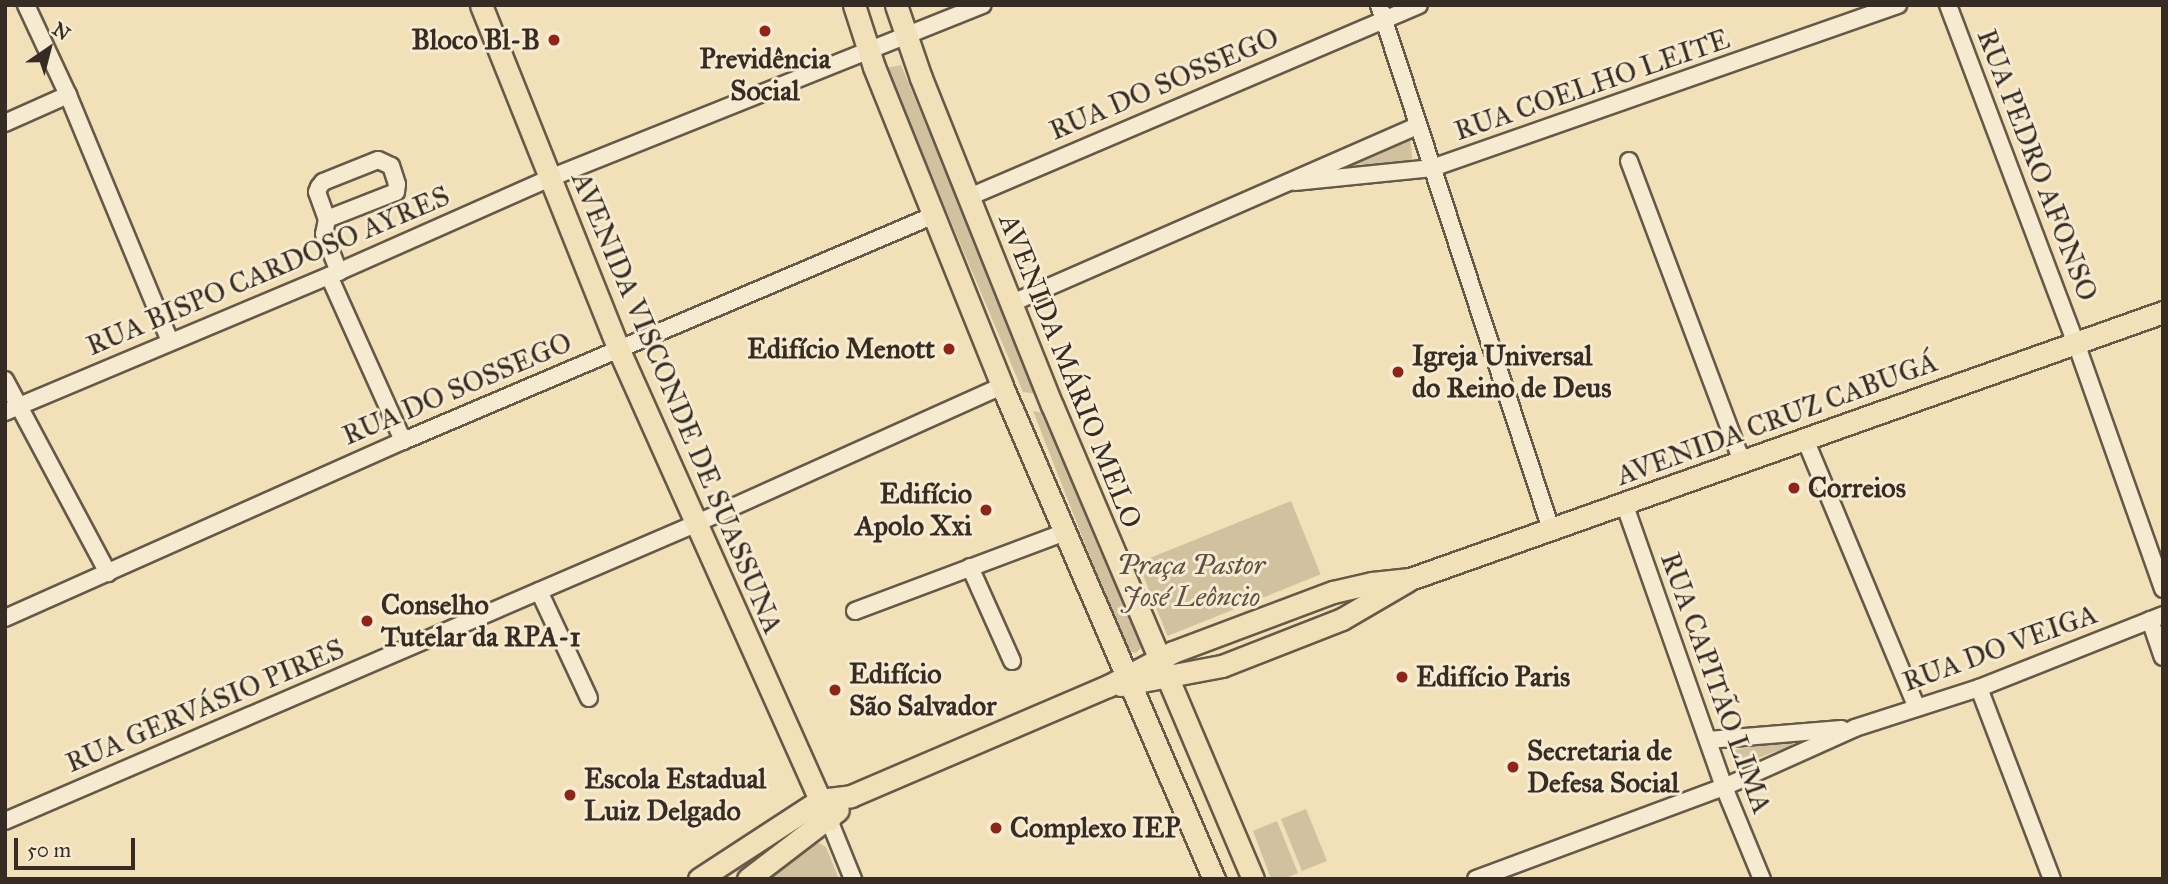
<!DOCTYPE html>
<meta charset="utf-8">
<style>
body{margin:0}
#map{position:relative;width:2168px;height:884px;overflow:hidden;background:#f1e0b8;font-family:"IM FELL Great Primer",serif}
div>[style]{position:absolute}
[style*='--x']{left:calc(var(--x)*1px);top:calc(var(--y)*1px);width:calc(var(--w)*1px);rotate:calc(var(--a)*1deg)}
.green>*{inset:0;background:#d1c19f;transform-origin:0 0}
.roads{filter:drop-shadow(2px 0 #655948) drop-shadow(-2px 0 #655948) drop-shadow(0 2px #655948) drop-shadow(0 -2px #655948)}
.minor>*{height:16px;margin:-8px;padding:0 8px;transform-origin:8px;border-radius:8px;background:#f6ebd1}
.major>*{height:21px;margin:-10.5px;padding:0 10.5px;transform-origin:10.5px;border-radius:10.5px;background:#f1e0b8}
.dots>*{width:19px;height:19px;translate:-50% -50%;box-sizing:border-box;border:4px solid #f6ebd1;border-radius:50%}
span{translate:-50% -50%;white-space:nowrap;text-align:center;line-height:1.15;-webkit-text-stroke:6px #f6ebd1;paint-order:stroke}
.poi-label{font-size:28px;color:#362c23;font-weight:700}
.right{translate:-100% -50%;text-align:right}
.left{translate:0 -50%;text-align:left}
.street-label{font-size:28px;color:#362c23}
.park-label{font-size:28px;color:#5d5142;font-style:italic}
.frame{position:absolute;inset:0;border:7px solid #362c23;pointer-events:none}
.north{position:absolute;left:14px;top:14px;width:70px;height:70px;-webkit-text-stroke:5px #f6ebd1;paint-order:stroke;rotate:35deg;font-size:19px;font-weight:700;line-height:28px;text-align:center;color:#362c23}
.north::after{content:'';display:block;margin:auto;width:24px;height:32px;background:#362c23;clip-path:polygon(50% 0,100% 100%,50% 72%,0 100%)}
.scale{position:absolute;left:14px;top:838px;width:121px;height:32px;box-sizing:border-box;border:4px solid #362c23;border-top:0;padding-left:9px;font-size:21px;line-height:24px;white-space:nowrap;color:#362c23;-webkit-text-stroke:5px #f6ebd1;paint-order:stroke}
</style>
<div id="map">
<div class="green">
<i style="clip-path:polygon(901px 65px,1038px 394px,1023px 392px,886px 68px)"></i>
<i style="clip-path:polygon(1410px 139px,1413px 163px,1349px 165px)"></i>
<i style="clip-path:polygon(1033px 411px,1046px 414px,1142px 647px,1136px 653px,1127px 651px)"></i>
<i style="left:1291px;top:501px;width:79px;height:165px;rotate:68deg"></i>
<i style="clip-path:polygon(1789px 740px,1793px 742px,1791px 746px,1739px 765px,1730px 759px,1734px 750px)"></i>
<i style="left:1306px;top:809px;width:56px;height:27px;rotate:68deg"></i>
<i style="clip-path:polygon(1277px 821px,1298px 873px,1284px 879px,1271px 879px,1253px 831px)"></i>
<i style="clip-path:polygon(819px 843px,826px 847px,839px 879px,769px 879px,812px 844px)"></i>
</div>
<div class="roads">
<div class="minor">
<i style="--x:26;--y:5;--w:99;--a:65"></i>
<i style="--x:68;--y:95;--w:266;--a:67.5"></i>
<i style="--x:1379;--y:5;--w:552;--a:71.83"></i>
<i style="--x:1948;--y:5;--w:361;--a:69.3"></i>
<i style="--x:2076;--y:343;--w:261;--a:70.5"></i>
<i style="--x:5;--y:123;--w:69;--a:-24"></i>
<i style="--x:1629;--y:161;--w:321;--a:69.4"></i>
<i style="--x:1295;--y:182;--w:138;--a:-5.8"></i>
<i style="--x:1432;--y:168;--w:494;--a:-19.3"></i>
<i style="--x:969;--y:197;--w:489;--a:-23.1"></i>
<i style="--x:327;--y:219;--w:74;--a:-21.4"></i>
<i style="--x:396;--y:192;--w:8;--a:-83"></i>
<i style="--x:397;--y:184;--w:19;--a:-108"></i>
<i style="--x:391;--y:166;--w:14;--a:-155"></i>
<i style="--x:378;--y:160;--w:59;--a:158.2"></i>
<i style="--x:323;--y:182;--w:6;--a:129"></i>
<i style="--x:319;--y:187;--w:5;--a:112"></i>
<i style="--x:317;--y:192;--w:29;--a:70"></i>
<i style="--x:327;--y:219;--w:15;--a:101"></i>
<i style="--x:324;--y:234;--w:41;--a:68.5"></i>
<i style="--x:329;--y:276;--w:181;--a:65.8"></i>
<i style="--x:1012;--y:303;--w:443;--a:-23.6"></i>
<i style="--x:5;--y:380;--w:219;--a:61.9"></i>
<i style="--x:5;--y:412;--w:351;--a:-22.8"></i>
<i style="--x:329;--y:276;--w:242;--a:-23.9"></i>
<i style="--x:550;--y:178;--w:466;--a:-21.8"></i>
<i style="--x:1805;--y:439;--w:291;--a:67.4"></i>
<i style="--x:1624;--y:503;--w:301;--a:70.6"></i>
<i style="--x:1724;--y:787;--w:100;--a:67.6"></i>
<i style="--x:970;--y:567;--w:103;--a:65.9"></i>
<i style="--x:539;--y:591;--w:118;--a:65"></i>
<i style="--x:855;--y:611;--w:224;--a:-20.6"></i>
<i style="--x:5;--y:618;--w:436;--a:-24"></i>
<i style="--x:403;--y:441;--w:575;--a:-23.04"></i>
<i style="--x:2150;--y:620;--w:39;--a:71"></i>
<i style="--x:1979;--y:688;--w:204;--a:69.1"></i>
<i style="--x:1708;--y:740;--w:134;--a:-4.7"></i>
<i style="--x:829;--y:820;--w:64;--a:67.9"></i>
<i style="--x:5;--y:821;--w:751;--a:-23.29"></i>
<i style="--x:695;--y:524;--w:337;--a:-24.2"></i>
<i style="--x:1476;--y:879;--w:265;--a:-20.4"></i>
<i style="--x:1724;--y:787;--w:144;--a:-24.2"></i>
<i style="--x:1855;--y:728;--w:130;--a:-17.9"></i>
<i style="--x:1979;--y:688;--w:198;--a:-21.6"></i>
</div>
<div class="major">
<i style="--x:481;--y:5;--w:369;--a:68.2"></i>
<i style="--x:618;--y:348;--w:517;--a:65.91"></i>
<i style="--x:854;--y:5;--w:65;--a:72.1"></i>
<i style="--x:874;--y:67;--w:344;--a:68.1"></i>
<i style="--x:1002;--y:386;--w:537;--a:66.73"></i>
<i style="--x:896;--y:5;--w:77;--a:71.1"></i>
<i style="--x:921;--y:78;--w:352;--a:68.2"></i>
<i style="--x:1052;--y:405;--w:515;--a:67.02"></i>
<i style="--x:1121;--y:685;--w:103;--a:-10.7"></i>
<i style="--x:1222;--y:666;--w:129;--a:-21.4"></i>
<i style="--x:1342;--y:619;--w:75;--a:-30.3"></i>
<i style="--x:699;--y:879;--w:145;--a:-33.1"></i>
<i style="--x:820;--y:800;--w:31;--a:-7"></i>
<i style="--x:851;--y:796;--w:280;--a:-23.2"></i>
<i style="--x:1108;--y:686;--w:73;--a:-27.6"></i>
<i style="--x:1173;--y:652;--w:171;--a:-20.6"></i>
<i style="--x:1333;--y:592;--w:40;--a:-13"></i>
<i style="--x:1372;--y:583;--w:38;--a:-6"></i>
<i style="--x:1410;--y:579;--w:799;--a:-19.52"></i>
<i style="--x:748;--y:879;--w:113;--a:-37.5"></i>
</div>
</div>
<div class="dots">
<i style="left:765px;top:31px;background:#8f2418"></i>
<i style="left:554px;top:40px;background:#8f2418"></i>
<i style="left:949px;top:349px;background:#8f2418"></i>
<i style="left:1398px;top:372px;background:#8f2418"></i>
<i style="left:1794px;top:488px;background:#8f2418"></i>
<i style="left:986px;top:510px;background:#8f2418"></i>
<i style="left:367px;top:621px;background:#8f2418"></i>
<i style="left:1402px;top:677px;background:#8f2418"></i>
<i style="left:835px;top:690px;background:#8f2418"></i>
<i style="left:1513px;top:767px;background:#8f2418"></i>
<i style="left:570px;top:795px;background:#8f2418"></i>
<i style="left:996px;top:828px;background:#8f2418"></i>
</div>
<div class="poi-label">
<span class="right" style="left:540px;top:40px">Bloco Bl-B</span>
<span style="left:765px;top:75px">Previdência<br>Social</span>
<span class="right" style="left:935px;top:349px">Edifício Menott</span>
<span class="left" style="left:1412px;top:372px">Igreja Universal<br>do Reino de Deus</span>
<span class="left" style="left:1808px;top:488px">Correios</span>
<span class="right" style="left:972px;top:510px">Edifício<br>Apolo Xxi</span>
<span class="left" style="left:381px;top:621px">Conselho<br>Tutelar da RPA-1</span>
<span class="left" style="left:849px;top:690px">Edifício<br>São Salvador</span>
<span class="left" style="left:1416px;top:677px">Edifício Paris</span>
<span class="left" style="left:1527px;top:767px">Secretaria de<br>Defesa Social</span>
<span class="left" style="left:584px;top:795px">Escola Estadual<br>Luiz Delgado</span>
<span class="left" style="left:1010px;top:828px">Complexo IEP</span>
</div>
<div class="street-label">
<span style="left:1164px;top:84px;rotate:-23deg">RUA DO SOSSEGO</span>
<span style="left:1592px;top:85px;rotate:-19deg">RUA COELHO LEITE</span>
<span style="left:2037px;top:165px;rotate:69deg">RUA PEDRO AFONSO</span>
<span style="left:268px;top:271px;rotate:-23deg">RUA BISPO CARDOSO AYRES</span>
<span style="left:1070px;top:371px;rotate:68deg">AVENIDA MÁRIO MELO</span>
<span style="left:457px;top:389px;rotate:-23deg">RUA DO SOSSEGO</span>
<span style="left:677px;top:403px;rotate:67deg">AVENIDA VISCONDE DE SUASSUNA</span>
<span style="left:1777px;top:419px;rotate:-20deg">AVENIDA CRUZ CABUGÁ</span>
<span style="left:2000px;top:648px;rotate:-20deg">RUA DO VEIGA</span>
<span style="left:1716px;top:683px;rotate:70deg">RUA CAPITÃO LIMA</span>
<span style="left:205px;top:706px;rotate:-23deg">RUA GERVÁSIO PIRES</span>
</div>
<div class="park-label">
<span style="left:1191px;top:581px">Praça Pastor<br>José Leôncio</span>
</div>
<div class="frame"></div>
<div class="north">N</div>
<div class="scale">50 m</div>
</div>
